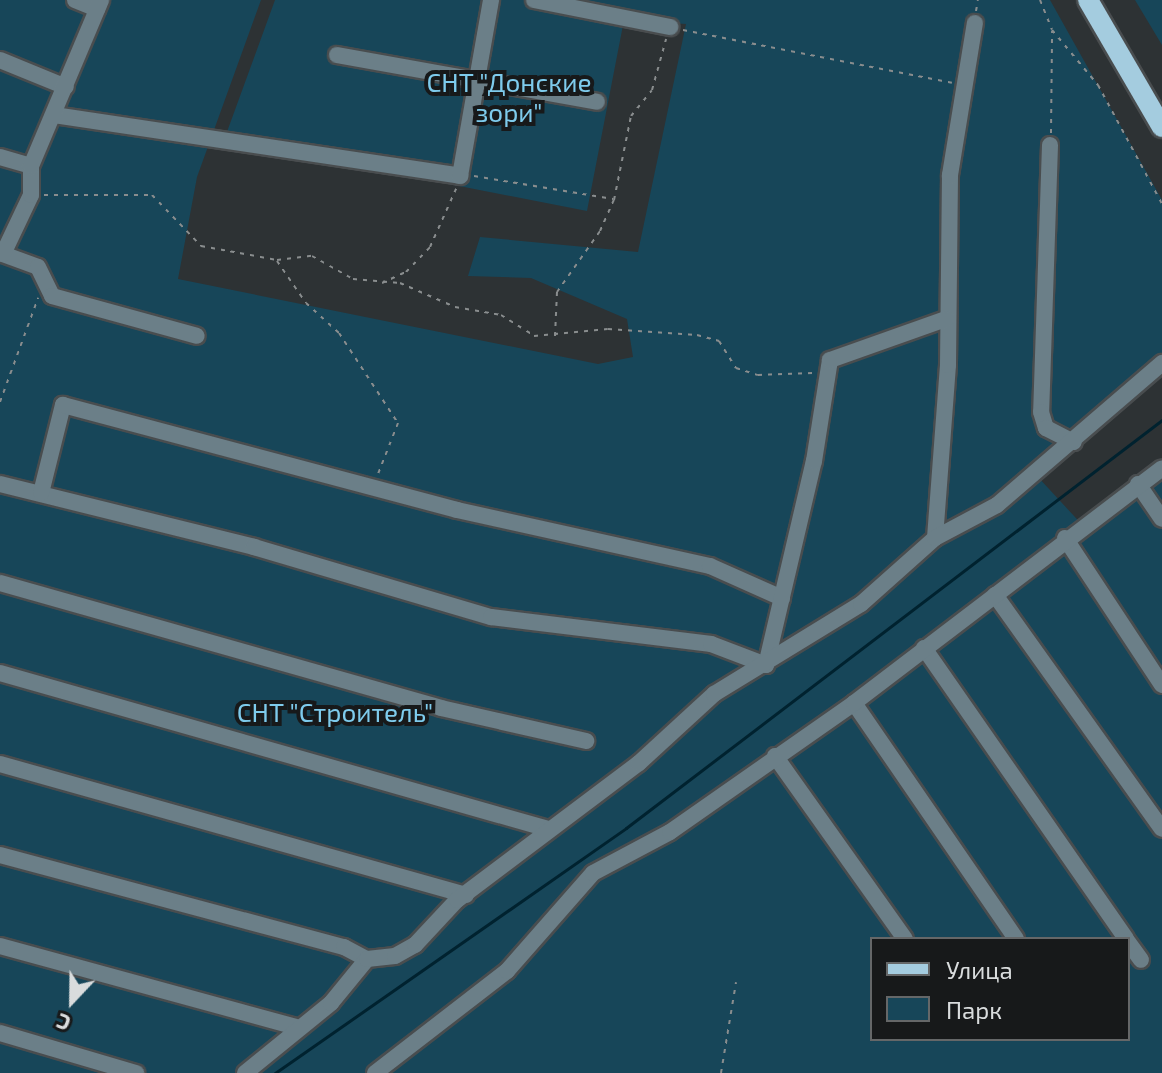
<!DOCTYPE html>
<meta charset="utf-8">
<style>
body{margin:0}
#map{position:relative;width:1162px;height:1073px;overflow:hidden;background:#2d3234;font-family:"Exo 2",sans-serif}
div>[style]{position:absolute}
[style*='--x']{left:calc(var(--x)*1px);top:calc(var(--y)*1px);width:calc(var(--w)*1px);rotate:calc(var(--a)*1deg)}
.green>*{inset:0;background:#174659}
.stream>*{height:3px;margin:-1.5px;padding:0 1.5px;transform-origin:1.5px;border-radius:1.5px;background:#00222f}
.path>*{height:2px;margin-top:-1px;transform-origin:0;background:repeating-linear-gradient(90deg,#898d8e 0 4px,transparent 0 10px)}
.roads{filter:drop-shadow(2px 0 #494d4f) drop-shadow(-2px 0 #494d4f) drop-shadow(0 2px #494d4f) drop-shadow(0 -2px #494d4f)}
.minor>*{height:16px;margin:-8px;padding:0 8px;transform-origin:8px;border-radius:8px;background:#6b7f88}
.major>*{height:20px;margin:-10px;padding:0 10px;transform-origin:10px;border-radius:10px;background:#a4ccdf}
span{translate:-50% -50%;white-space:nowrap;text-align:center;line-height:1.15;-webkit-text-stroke:8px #17191a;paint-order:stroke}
.park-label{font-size:26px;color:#7ecbec}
.legend{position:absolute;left:870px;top:937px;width:260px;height:104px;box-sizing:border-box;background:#17191a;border:2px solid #656768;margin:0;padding:10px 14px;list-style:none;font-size:24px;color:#d9dcdd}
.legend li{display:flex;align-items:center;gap:16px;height:40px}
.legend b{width:40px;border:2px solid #656768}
.north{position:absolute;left:32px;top:961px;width:80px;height:80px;-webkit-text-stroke:6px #17191a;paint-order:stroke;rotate:202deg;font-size:22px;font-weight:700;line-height:32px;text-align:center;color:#d9dcdd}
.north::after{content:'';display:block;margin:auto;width:28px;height:36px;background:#d9dcdd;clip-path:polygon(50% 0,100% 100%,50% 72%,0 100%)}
</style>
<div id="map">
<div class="green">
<i style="clip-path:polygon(evenodd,0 0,261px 0,197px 177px,178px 279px,598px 364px,633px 357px,627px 319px,531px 278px,468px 276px,480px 237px,638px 252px,686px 24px,624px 20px,587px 211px,224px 140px,275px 0,1050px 0,1162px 200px,1162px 369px,1037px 476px,1087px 530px,1162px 476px,1162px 1073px,0 1073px,0 0,872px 939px,1128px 939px,1128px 1039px,872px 1039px,872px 939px)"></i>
<i style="clip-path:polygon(1135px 0,1162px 0,1162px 45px)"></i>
</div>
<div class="stream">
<i style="--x:275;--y:1073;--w:428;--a:-34.9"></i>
<i style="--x:626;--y:828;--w:674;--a:-37.28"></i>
</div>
<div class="path">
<i style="--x:1040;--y:0;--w:32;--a:68"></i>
<i style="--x:1052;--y:30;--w:72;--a:50.1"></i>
<i style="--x:1098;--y:85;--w:135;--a:61.7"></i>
<i style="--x:976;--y:11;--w:11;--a:-80"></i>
<i style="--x:683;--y:30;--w:274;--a:11.1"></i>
<i style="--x:1051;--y:133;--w:102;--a:-89.4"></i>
<i style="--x:474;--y:176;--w:141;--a:9.4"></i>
<i style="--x:44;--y:195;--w:108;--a:0"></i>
<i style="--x:152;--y:195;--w:71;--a:46.1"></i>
<i style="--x:201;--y:246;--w:77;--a:10.4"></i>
<i style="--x:277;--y:260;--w:35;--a:-7"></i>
<i style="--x:312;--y:256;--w:47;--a:29.3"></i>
<i style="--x:353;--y:279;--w:47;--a:4.9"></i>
<i style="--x:400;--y:283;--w:60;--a:23.6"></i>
<i style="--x:455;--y:307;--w:47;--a:9.9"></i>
<i style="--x:501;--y:315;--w:39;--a:32"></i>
<i style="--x:534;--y:336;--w:74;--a:-5.4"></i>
<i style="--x:608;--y:329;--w:89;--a:3.9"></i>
<i style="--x:697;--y:335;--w:23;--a:15"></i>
<i style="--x:719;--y:341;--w:32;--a:58"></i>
<i style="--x:736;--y:368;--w:23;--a:18"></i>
<i style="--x:758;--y:375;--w:55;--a:-2.1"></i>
<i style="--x:277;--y:261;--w:51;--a:55.4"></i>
<i style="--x:306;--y:303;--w:45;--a:42.3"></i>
<i style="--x:339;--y:333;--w:108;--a:56.8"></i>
<i style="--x:398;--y:423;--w:55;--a:111.4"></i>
<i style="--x:382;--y:283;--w:26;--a:-25"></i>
<i style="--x:406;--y:272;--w:35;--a:-46"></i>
<i style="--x:430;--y:247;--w:64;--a:-65.9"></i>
<i style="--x:555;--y:336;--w:44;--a:-87.4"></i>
<i style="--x:557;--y:292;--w:75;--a:-54.8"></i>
<i style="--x:600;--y:231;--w:34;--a:-66"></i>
<i style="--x:614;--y:200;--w:86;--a:-78.6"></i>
<i style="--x:631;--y:116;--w:33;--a:-51"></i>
<i style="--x:652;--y:90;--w:53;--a:-74.6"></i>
<i style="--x:0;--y:402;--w:111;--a:-69.9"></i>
<i style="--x:721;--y:1073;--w:92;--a:-80.6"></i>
</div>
<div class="roads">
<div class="minor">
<i style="--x:75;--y:0;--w:24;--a:22"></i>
<i style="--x:534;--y:0;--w:139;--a:11.2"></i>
<i style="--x:337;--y:55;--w:264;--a:10.2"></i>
<i style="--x:0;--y:60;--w:71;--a:22.2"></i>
<i style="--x:54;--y:115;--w:411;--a:8.5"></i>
<i style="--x:460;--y:176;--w:179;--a:-80"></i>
<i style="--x:1050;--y:145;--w:267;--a:91.9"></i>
<i style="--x:1041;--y:412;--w:17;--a:73"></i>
<i style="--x:1046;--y:428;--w:31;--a:27"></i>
<i style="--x:0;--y:157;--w:32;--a:16"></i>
<i style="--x:0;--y:253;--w:40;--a:20.2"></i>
<i style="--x:38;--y:267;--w:32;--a:64"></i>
<i style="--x:52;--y:296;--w:150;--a:15.4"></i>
<i style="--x:3;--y:254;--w:65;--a:-64.6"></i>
<i style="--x:31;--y:195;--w:29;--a:-90"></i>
<i style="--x:31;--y:166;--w:180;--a:-67.1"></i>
<i style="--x:0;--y:484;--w:262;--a:13.9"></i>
<i style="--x:254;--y:547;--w:247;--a:16.5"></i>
<i style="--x:491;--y:617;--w:222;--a:7"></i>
<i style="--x:711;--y:644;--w:59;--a:20.9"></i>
<i style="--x:1138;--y:484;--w:42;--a:55.6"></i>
<i style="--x:41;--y:493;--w:91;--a:-76"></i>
<i style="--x:63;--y:405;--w:408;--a:14.9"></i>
<i style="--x:457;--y:510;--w:259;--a:12.5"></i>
<i style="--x:710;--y:566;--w:79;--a:24"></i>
<i style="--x:935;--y:538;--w:173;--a:-85.7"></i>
<i style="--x:948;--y:365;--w:190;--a:-89.4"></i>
<i style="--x:950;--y:175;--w:154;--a:-80.7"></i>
<i style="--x:1065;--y:538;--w:176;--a:56.6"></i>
<i style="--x:0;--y:583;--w:458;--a:15.8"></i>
<i style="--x:441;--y:708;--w:149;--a:12.8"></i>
<i style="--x:995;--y:595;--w:287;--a:54.5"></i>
<i style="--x:924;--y:648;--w:354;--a:55.2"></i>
<i style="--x:766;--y:665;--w:210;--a:-76.8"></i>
<i style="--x:814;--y:461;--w:102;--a:-81"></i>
<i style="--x:830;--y:360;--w:123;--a:-19.5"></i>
<i style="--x:0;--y:673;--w:570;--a:15.89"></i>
<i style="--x:854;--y:703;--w:286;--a:55.5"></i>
<i style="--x:775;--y:756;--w:224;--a:54.6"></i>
<i style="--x:0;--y:764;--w:484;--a:15.7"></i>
<i style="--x:0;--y:855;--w:356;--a:15"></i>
<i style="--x:344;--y:947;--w:26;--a:28"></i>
<i style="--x:1128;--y:942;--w:22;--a:54"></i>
<i style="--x:0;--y:946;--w:308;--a:15.3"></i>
<i style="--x:0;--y:1033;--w:142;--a:16.4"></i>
<i style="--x:245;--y:1073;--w:111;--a:-39.1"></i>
<i style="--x:331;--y:1003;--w:57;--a:-50.7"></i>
<i style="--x:367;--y:959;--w:28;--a:-6"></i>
<i style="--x:395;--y:956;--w:23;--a:-29"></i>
<i style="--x:415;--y:945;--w:62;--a:-47"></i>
<i style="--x:457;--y:900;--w:228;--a:-37"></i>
<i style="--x:639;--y:763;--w:102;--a:-42.6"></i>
<i style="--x:714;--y:694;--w:172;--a:-31.5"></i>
<i style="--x:861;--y:604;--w:99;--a:-41.7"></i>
<i style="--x:935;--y:538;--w:70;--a:-28"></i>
<i style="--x:997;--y:505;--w:218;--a:-40.7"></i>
<i style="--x:375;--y:1073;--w:167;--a:-37.7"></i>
<i style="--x:507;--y:971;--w:130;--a:-48.7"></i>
<i style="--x:593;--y:873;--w:87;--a:-28"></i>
<i style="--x:670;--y:832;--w:225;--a:-35"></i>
<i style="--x:854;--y:703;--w:387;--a:-37.3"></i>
</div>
<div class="major">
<i style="--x:1088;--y:0;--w:147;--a:59.8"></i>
</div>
</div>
<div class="park-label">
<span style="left:509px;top:97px">СНТ "Донские<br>зори"</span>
<span style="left:335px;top:712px">СНТ "Строитель"</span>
</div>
<ul class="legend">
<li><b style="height:10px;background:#a4ccdf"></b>Улица</li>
<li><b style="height:22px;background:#174659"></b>Парк</li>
</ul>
<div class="north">С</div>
</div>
